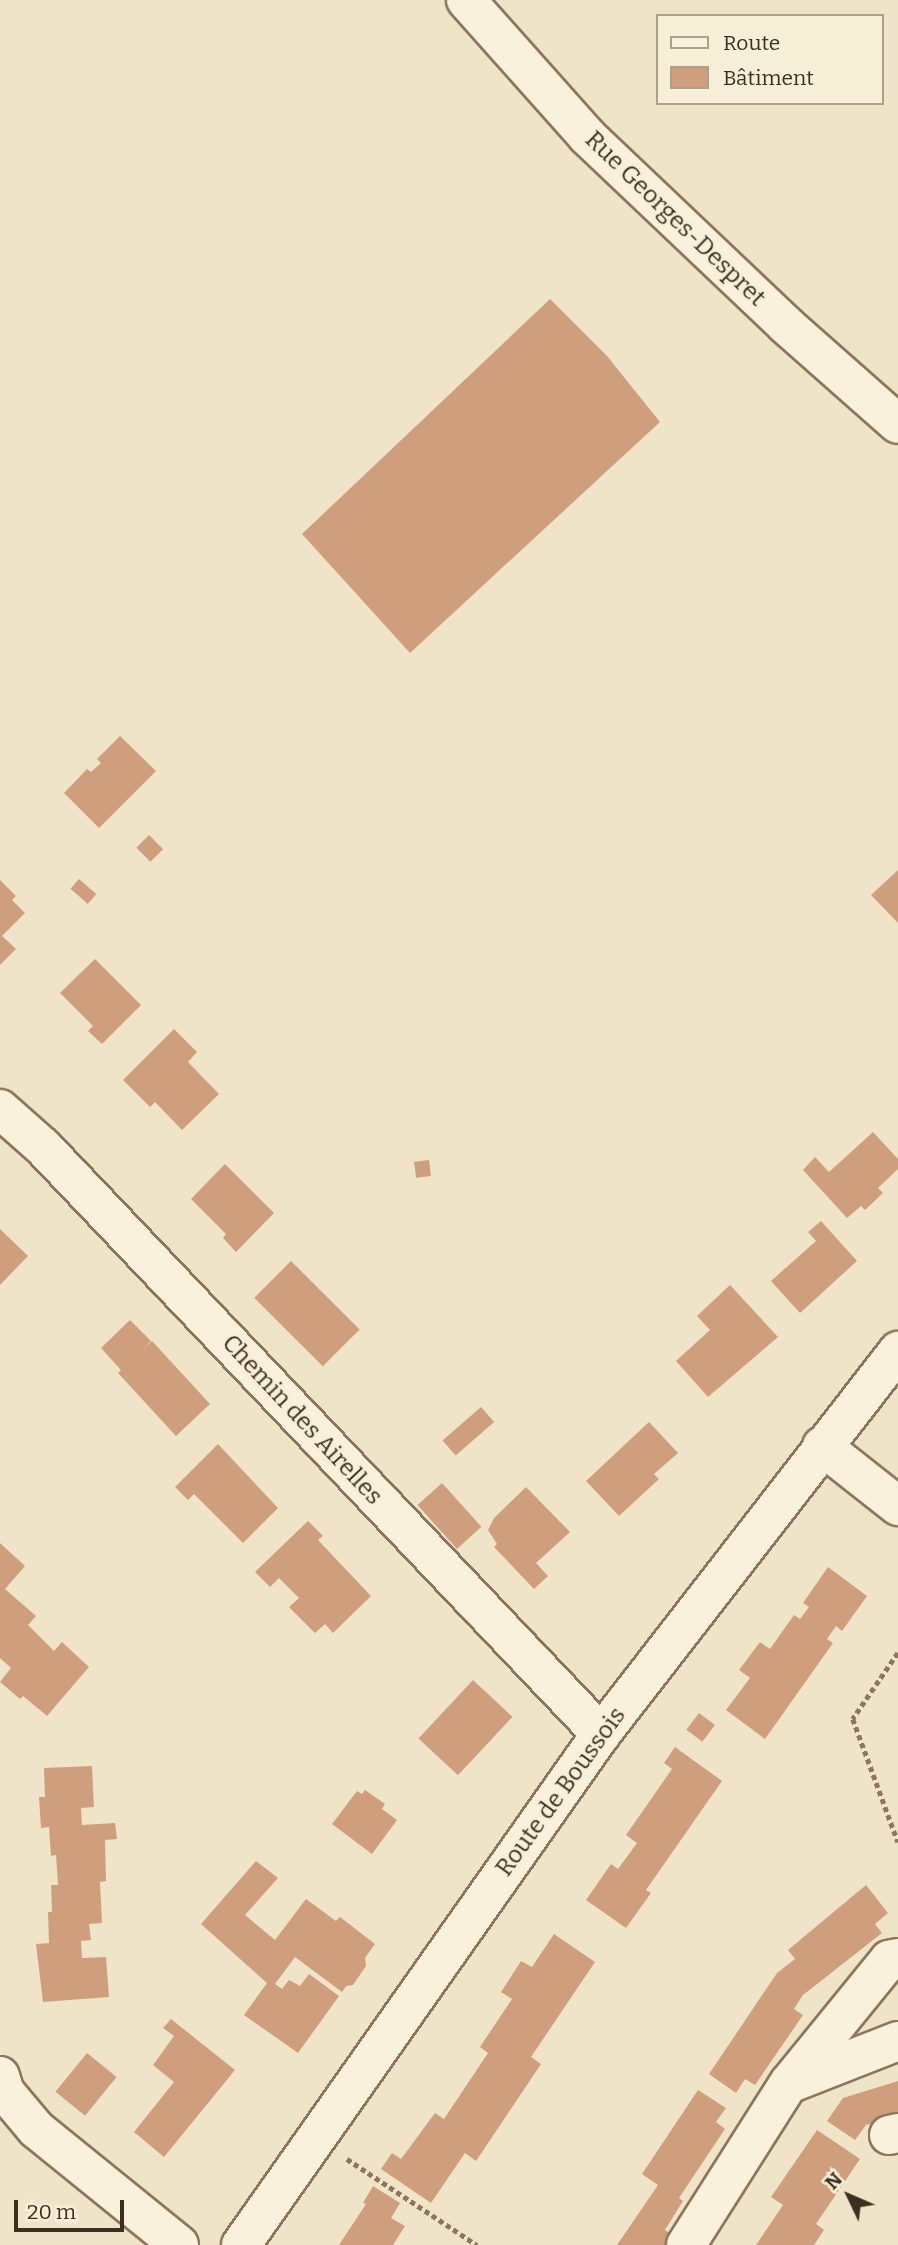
<!DOCTYPE html>
<meta charset="utf-8">
<style>
body{margin:0}
#map{position:relative;width:898px;height:2245px;overflow:hidden;background:#f0e4c8;font-family:Bitter,serif}
div>[style]{position:absolute}
[style*='--x']{left:calc(var(--x)*1px);top:calc(var(--y)*1px);width:calc(var(--w)*1px);rotate:calc(var(--a)*1deg)}
.building>*{inset:0;background:#cf9f7d;transform-origin:0 0}
.path>*{height:4.5px;margin-top:-2.25px;transform-origin:0;background:repeating-linear-gradient(90deg,#8d765c 0 5px,transparent 0 8.5px)}
.roads{filter:drop-shadow(2px 0 #8d765c) drop-shadow(-2px 0 #8d765c) drop-shadow(0 2px #8d765c) drop-shadow(0 -2px #8d765c)}
.minor>*{height:38px;margin:-19px;padding:0 19px;transform-origin:19px;border-radius:19px;background:#faf1dc}
span{translate:-50% -50%;white-space:nowrap;text-align:center;line-height:1.15;-webkit-text-stroke:5px #f7eed8;paint-order:stroke}
.street-label{font-size:24px;color:#3d2e20}
.legend{position:absolute;left:656px;top:14px;width:228px;height:91px;box-sizing:border-box;background:#f7eed8;border:2px solid #ada18e;margin:0;padding:9px 12px;list-style:none;font-size:21px;color:#3d2e20}
.legend li{display:flex;align-items:center;gap:14px;height:35px}
.legend b{width:35px;border:2px solid #ada18e}
.north{position:absolute;left:814px;top:2161px;width:70px;height:70px;-webkit-text-stroke:5px #f7eed8;paint-order:stroke;rotate:314deg;font-size:19px;font-weight:700;line-height:28px;text-align:center;color:#3d2e20}
.north::after{content:'';display:block;margin:auto;width:24px;height:32px;background:#3d2e20;clip-path:polygon(50% 0,100% 100%,50% 72%,0 100%)}
.scale{position:absolute;left:14px;top:2200px;width:110px;height:32px;box-sizing:border-box;border:4px solid #3d2e20;border-top:0;padding-left:9px;font-size:21px;line-height:24px;white-space:nowrap;color:#3d2e20;-webkit-text-stroke:5px #f7eed8;paint-order:stroke}
</style>
<div id="map">
<div class="building">
<i style="clip-path:polygon(550px 299px,607px 356px,660px 422px,410px 653px,302px 534px)"></i>
<i style="clip-path:polygon(120px 736px,156px 771px,99px 828px,64px 793px,87px 769px,91px 772px,101px 763px,97px 759px)"></i>
<i style="left:149px;top:835px;width:20px;height:18px;rotate:45deg"></i>
<i style="clip-path:polygon(898px 870px,898px 923px,871px 895px)"></i>
<i style="left:79px;top:879px;width:23px;height:13px;rotate:41deg"></i>
<i style="clip-path:polygon(0 880px,16px 896px,12px 900px,25px 913px,2px 936px,16px 949px,0 965px)"></i>
<i style="clip-path:polygon(95px 959px,141px 1005px,102px 1044px,88px 1031px,93px 1026px,60px 993px)"></i>
<i style="clip-path:polygon(174px 1029px,197px 1052px,188px 1062px,219px 1094px,182px 1130px,155px 1102px,150px 1107px,123px 1080px)"></i>
<i style="clip-path:polygon(873px 1132px,898px 1159px,898px 1169px,878px 1188px,883px 1193px,865px 1210px,861px 1206px,847px 1218px,803px 1170px,815px 1157px,829px 1172px)"></i>
<i style="left:429px;top:1160px;width:16px;height:15px;rotate:83deg"></i>
<i style="clip-path:polygon(225px 1164px,274px 1213px,236px 1252px,223px 1238px,226px 1234px,191px 1199px)"></i>
<i style="clip-path:polygon(821px 1221px,857px 1261px,800px 1313px,771px 1281px,816px 1241px,808px 1232px)"></i>
<i style="clip-path:polygon(0 1229px,28px 1256px,0 1285px)"></i>
<i style="left:291px;top:1261px;width:97px;height:52px;rotate:45deg"></i>
<i style="clip-path:polygon(730px 1285px,778px 1337px,708px 1397px,676px 1361px,710px 1330px,697px 1316px)"></i>
<i style="clip-path:polygon(130px 1320px,151px 1341px,143px 1349px,152px 1341px,210px 1404px,176px 1436px,118px 1373px,121px 1370px,101px 1348px)"></i>
<i style="left:481px;top:1407px;width:20px;height:51px;rotate:49deg"></i>
<i style="clip-path:polygon(649px 1422px,678px 1453px,654px 1474px,659px 1479px,619px 1516px,586px 1481px)"></i>
<i style="clip-path:polygon(218px 1444px,278px 1508px,243px 1543px,194px 1494px,188px 1500px,175px 1487px)"></i>
<i style="left:442px;top:1483px;width:59px;height:33px;rotate:48deg"></i>
<i style="clip-path:polygon(526px 1487px,570px 1532px,536px 1563px,548px 1576px,534px 1589px,494px 1547px,497px 1544px,488px 1530px,494px 1518px)"></i>
<i style="clip-path:polygon(308px 1521px,323px 1536px,318px 1540px,371px 1596px,333px 1633px,325px 1624px,315px 1633px,289px 1607px,299px 1598px,279px 1578px,270px 1587px,255px 1572px)"></i>
<i style="clip-path:polygon(0 1543px,25px 1566px,5px 1589px,36px 1616px,28px 1625px,54px 1651px,62px 1642px,89px 1667px,47px 1716px,23px 1696px,20px 1699px,0 1682px,11px 1668px,0 1658px)"></i>
<i style="clip-path:polygon(828px 1567px,867px 1596px,842px 1631px,836px 1626px,827px 1639px,833px 1643px,765px 1739px,726px 1710px,750px 1678px,739px 1670px,760px 1642px,770px 1649px,794px 1615px,800px 1619px,809px 1607px,803px 1603px)"></i>
<i style="left:473px;top:1680px;width:54px;height:80px;rotate:43deg"></i>
<i style="left:699px;top:1713px;width:20px;height:21px;rotate:37deg"></i>
<i style="clip-path:polygon(675px 1747px,722px 1781px,646px 1890px,651px 1893px,626px 1928px,586px 1900px,611px 1864px,618px 1869px,637px 1843px,626px 1835px,672px 1769px,664px 1763px)"></i>
<i style="clip-path:polygon(92px 1766px,94px 1807px,81px 1808px,82px 1825px,115px 1823px,117px 1839px,105px 1840px,106px 1881px,100px 1882px,102px 1923px,89px 1924px,91px 1940px,81px 1941px,82px 1958px,106px 1957px,109px 1997px,43px 2002px,36px 1944px,49px 1943px,48px 1912px,52px 1912px,51px 1885px,58px 1885px,56px 1855px,51px 1856px,49px 1827px,41px 1828px,39px 1797px,45px 1797px,44px 1768px)"></i>
<i style="clip-path:polygon(365px 1790px,385px 1804px,382px 1809px,397px 1820px,372px 1854px,332px 1824px,357px 1791px,362px 1794px)"></i>
<i style="clip-path:polygon(256px 1861px,278px 1878px,245px 1915px,275px 1940px,306px 1899px,336px 1921px,340px 1917px,375px 1944px,365px 1958px,366px 1966px,353px 1985px,346px 1986px,342px 1992px,295px 1957px,275px 1984px,282px 1989px,289px 1980px,300px 1986px,309px 1974px,339px 1996px,298px 2053px,244px 2015px,267px 1983px,201px 1924px)"></i>
<i style="clip-path:polygon(866px 1885px,888px 1913px,875px 1924px,882px 1933px,803px 1995px,794px 2009px,803px 2015px,755px 2085px,745px 2079px,736px 2093px,709px 2074px,777px 1973px,795px 1959px,788px 1950px)"></i>
<i style="clip-path:polygon(554px 1934px,595px 1962px,531px 2057px,541px 2064px,476px 2161px,465px 2153px,431px 2203px,381px 2169px,392px 2153px,401px 2159px,435px 2113px,444px 2119px,488px 2053px,480px 2047px,512px 1999px,501px 1992px,521px 1961px,532px 1967px)"></i>
<i style="clip-path:polygon(171px 2019px,235px 2070px,164px 2157px,134px 2132px,174px 2082px,153px 2065px,174px 2036px,163px 2028px)"></i>
<i style="left:87px;top:2053px;width:38px;height:50px;rotate:39deg"></i>
<i style="clip-path:polygon(898px 2081px,898px 2116px,866px 2125px,855px 2140px,827px 2121px,843px 2098px)"></i>
<i style="clip-path:polygon(698px 2090px,726px 2108px,716px 2122px,725px 2129px,679px 2198px,683px 2201px,665px 2230px,675px 2236px,669px 2245px,617px 2245px,658px 2185px,642px 2174px)"></i>
<i style="clip-path:polygon(817px 2130px,860px 2159px,816px 2224px,824px 2230px,814px 2245px,756px 2245px,783px 2205px,771px 2197px)"></i>
<i style="clip-path:polygon(373px 2186px,400px 2203px,391px 2218px,405px 2226px,393px 2245px,339px 2245px,366px 2204px,363px 2203px)"></i>
</div>
<div class="path">
<i style="--x:898;--y:1653;--w:80;--a:124.3"></i>
<i style="--x:853;--y:1719;--w:131;--a:69.9"></i>
<i style="--x:347;--y:2159;--w:156;--a:33.5"></i>
</div>
<div class="roads">
<div class="minor">
<i style="--x:466;--y:0;--w:182;--a:48.3"></i>
<i style="--x:587;--y:136;--w:274;--a:43.5"></i>
<i style="--x:786;--y:325;--w:149;--a:41.5"></i>
<i style="--x:0;--y:1109;--w:57;--a:41.5"></i>
<i style="--x:43;--y:1147;--w:810;--a:46.45"></i>
<i style="--x:822;--y:1446;--w:97;--a:38.3"></i>
<i style="--x:0;--y:2076;--w:17;--a:73"></i>
<i style="--x:5;--y:2092;--w:48;--a:50"></i>
<i style="--x:36;--y:2129;--w:184;--a:39"></i>
<i style="--x:791;--y:2083;--w:115;--a:-21.4"></i>
<i style="--x:889;--y:2135;--w:9;--a:-13"></i>
<i style="--x:241;--y:2245;--w:625;--a:-54.84"></i>
<i style="--x:601;--y:1734;--w:485;--a:-52.2"></i>
<i style="--x:686;--y:2245;--w:192;--a:-57.6"></i>
<i style="--x:789;--y:2083;--w:159;--a:-50.9"></i>
<i style="--x:889;--y:1960;--w:9;--a:-13"></i>
</div>
</div>
<div class="street-label">
<span style="left:675px;top:219px;rotate:44deg">Rue Georges-Despret</span>
<span style="left:302px;top:1420px;rotate:47deg">Chemin des Airelles</span>
<span style="left:561px;top:1792px;rotate:-54deg">Route de Boussois</span>
</div>
<ul class="legend">
<li><b style="height:9px;background:#faf1dc"></b>Route</li>
<li><b style="height:19px;background:#cf9f7d"></b>Bâtiment</li>
</ul>
<div class="north">N</div>
<div class="scale">20 m</div>
</div>
